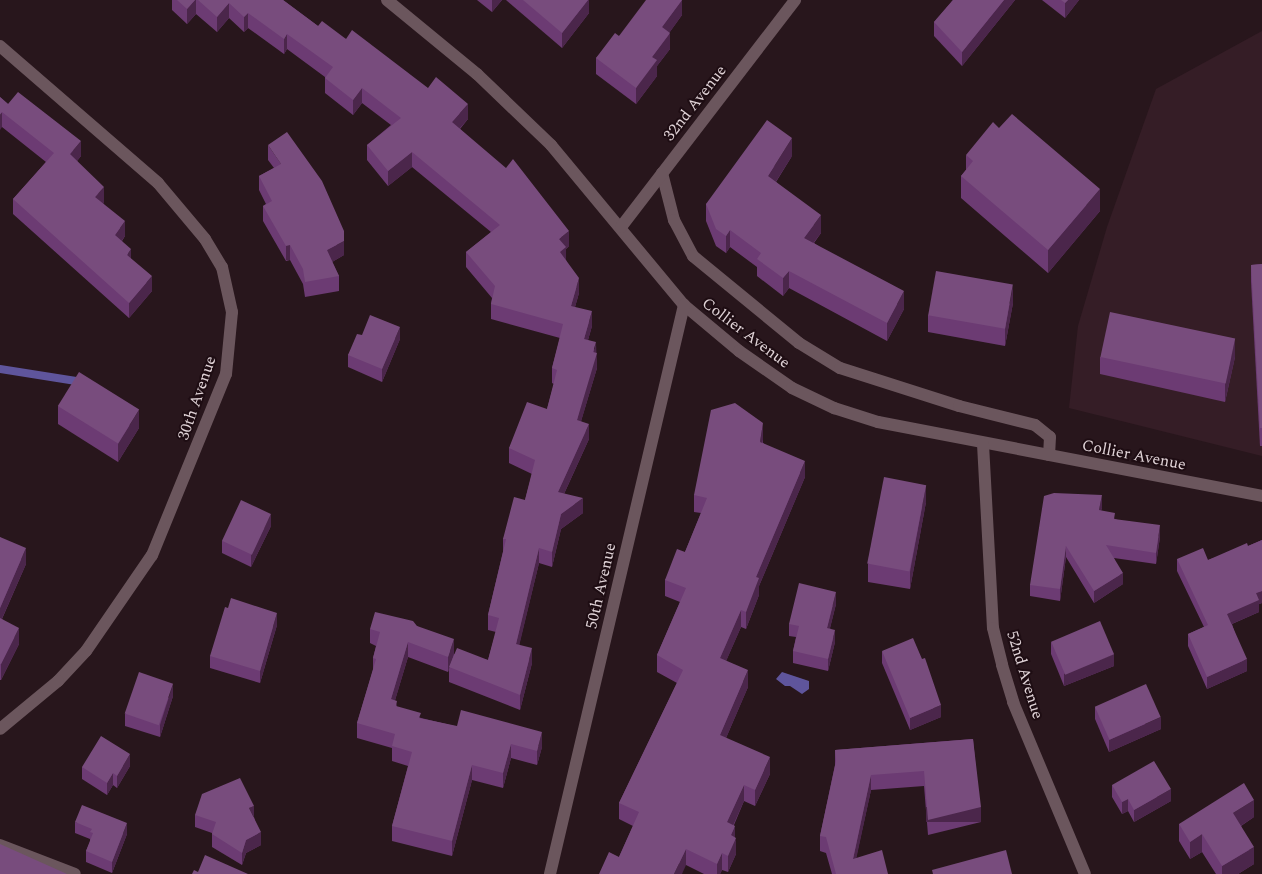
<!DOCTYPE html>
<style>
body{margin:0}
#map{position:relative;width:1262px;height:874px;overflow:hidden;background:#28161c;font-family:Spectral,serif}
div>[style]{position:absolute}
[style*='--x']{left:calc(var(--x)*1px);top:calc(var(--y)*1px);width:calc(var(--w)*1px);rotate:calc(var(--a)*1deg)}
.built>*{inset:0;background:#351d26}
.water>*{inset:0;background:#5f559c}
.stream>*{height:8px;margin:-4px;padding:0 4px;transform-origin:4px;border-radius:4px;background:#5f559c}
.service>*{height:12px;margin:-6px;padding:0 6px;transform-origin:6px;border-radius:6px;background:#6b565d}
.minor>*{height:12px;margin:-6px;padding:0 6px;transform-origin:6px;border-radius:6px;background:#6b565d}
.wall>*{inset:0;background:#6c3b73}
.shaded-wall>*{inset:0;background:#4b264b;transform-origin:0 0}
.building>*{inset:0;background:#784c7d;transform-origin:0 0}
span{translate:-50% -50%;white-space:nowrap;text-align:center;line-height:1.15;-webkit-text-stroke:4px #1e0d13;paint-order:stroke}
.street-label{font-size:16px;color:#e0d3d7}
</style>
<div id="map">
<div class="built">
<i style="clip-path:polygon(1262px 31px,1262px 456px,1069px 408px,1078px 326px,1107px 227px,1156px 89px)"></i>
</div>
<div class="water">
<i style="clip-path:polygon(782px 672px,809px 681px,809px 689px,802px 694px,790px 686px,785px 686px,776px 679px)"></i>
</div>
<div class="stream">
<i style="--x:0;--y:369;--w:77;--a:9"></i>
</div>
<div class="service">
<i style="--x:662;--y:173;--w:49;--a:75.7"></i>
<i style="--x:674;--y:220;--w:41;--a:62.2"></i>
<i style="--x:693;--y:256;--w:137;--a:39.4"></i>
<i style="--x:799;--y:343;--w:48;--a:31.4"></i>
<i style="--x:840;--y:368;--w:125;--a:17.7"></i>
<i style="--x:959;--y:406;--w:78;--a:14"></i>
<i style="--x:1035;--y:425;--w:19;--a:39"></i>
<i style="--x:1050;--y:437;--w:18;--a:93"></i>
<i style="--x:0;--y:845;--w:80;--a:21.1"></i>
</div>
<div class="minor">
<i style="--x:387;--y:0;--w:117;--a:39.4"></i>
<i style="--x:477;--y:74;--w:103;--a:43.8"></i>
<i style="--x:551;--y:145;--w:208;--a:50.3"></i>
<i style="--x:684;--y:305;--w:72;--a:39.9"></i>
<i style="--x:739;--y:351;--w:65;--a:34.9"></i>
<i style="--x:792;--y:388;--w:47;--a:25.5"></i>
<i style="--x:834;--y:408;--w:46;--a:17.7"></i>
<i style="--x:878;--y:422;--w:391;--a:10.9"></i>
<i style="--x:0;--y:46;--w:209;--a:40.9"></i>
<i style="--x:158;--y:183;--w:73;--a:50"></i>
<i style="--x:205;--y:239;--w:33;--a:59"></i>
<i style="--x:222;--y:267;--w:46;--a:77.5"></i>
<i style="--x:232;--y:312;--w:62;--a:95.5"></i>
<i style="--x:226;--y:374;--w:196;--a:112.2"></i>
<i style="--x:152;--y:555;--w:116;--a:124.5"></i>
<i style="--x:86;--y:651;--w:41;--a:133"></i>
<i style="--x:58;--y:681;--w:75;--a:140.4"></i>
<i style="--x:621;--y:227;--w:286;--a:-52.5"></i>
<i style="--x:983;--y:444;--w:184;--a:86.9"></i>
<i style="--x:993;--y:628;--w:38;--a:76"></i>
<i style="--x:1002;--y:665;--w:39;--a:73"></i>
<i style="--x:1013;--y:702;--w:186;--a:67.3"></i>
<i style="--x:550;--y:874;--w:585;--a:-76.75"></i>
</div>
<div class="wall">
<i style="clip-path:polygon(172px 0,283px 0,318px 26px,346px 39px,468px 119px,460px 129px,569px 246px,566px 249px,566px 260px,579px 293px,575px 307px,592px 326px,588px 340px,596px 352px,597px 368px,581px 421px,589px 439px,564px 494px,583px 513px,561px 529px,552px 567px,539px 563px,519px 645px,532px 663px,520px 710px,449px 682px,449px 669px,448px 672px,408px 657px,395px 700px,397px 707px,421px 718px,542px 747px,537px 765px,511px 758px,503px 788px,472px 780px,452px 856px,392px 841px,392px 826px,408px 766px,392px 761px,392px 748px,357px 738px,357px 723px,373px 670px,373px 658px,376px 646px,370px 643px,370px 629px,417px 626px,454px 654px,488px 660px,496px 632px,488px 630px,488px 615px,503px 552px,503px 539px,525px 500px,532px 474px,509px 463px,509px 448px,547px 409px,554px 384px,552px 383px,552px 368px,560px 338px,491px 319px,491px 304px,492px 298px,466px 267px,466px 252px,491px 232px,412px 167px,388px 186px,367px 160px,367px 145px,391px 125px,362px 103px,353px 115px,325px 93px,325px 77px,287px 49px,284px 54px,248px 28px,244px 32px,229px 18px,217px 32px,196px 14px,187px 24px,172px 10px)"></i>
<i style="clip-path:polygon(477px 0,502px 0,492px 12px)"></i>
<i style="clip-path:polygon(506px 0,589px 0,589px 13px,562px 48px)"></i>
<i style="clip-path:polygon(682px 0,682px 15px,669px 33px,670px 49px,657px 66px,657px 76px,636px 104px,596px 74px,596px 58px,619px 36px)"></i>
<i style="clip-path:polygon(953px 0,1015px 0,962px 66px,934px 36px,934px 22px)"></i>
<i style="clip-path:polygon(1042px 0,1079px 0,1065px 18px)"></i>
<i style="clip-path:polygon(0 97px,8px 104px,81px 156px,77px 161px,104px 202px,103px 203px,125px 236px,122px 241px,131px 259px,152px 291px,129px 318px,13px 214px,13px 199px,46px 162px,2px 127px)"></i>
<i style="clip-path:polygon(268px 145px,344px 255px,332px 262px,339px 276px,339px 291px,305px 297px,303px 284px,290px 260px,286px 261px,263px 221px,263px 206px,266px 204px,259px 190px,259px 176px,274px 168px,268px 160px)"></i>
<i style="clip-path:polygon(966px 155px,1100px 211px,1048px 273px,961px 198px,961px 176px,966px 170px)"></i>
<i style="clip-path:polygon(792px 156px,776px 182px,821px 233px,814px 243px,904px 309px,887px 341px,789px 288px,783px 296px,757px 276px,757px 267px,730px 247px,726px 253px,716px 246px,706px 221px,706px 204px)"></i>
<i style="clip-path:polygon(1262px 264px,1262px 446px,1260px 446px,1251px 282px,1251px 265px)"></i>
<i style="clip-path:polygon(1013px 303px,1005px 346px,928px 332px,928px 315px)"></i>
<i style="clip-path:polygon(362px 335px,400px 339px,382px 382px,348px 367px,348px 355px)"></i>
<i style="clip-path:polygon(1100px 357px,1235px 357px,1225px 402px,1100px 374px)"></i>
<i style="clip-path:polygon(58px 406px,139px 428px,118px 462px,58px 424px)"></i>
<i style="clip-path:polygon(763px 439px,763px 443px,805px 477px,759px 586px,759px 595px,746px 629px,741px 627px,726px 661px,748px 687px,726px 738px,770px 774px,755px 806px,744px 801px,734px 825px,736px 854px,728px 872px,722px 870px,720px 874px,704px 874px,686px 865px,619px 857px,633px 826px,619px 819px,619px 803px,677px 683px,657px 672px,657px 655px,680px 602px,665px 596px,665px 580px,685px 552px,701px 513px,694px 512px,694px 495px)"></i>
<i style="clip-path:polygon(926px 502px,910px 589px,868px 582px,868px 564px)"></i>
<i style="clip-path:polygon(1102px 507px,1101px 511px,1115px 519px,1160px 537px,1156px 564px,1114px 558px,1123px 584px,1094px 603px,1066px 557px,1060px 601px,1030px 596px,1030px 585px)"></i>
<i style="clip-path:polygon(271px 526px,251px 567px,222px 553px,222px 541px)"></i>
<i style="clip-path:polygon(0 537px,26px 564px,2px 619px,19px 644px,1px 680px,0 680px)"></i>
<i style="clip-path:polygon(1262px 540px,1262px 603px,1259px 604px,1259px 612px,1232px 624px,1247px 671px,1207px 689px,1188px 646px,1188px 634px,1204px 627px,1177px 571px,1177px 559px,1208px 560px,1248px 546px)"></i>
<i style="clip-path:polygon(836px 604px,830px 628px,835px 642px,828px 671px,793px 663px,793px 651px,796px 637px,789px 636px,789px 624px)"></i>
<i style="clip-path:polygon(277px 625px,260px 683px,210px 668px,210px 656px)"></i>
<i style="clip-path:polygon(1051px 642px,1114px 666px,1064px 686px,1051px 654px)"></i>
<i style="clip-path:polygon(882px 651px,941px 717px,910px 730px,882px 663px)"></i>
<i style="clip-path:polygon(173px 696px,160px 737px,125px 726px,125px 714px)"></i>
<i style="clip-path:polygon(1095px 707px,1161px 729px,1109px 752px,1095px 719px)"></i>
<i style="clip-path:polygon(973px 739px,981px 822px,928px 835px,924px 786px,871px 790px,856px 858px,888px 874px,832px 874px,826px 853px,820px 851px,820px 836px,835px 765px,835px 750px)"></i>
<i style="clip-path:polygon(130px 766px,117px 788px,113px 785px,107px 795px,82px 779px,82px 767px)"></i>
<i style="clip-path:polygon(1112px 785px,1171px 801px,1134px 822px,1128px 811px,1122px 814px,1112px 797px)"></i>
<i style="clip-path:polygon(195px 815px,254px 817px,261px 845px,246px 853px,242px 865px,212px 847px,212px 833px,195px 827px)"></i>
<i style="clip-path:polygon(1254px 817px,1241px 826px,1254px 864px,1238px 874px,1216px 874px,1202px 852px,1190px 859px,1179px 841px,1179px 824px)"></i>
<i style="clip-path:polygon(75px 822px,127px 834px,112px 873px,86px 862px,86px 851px,90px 842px,90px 839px,75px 833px)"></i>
</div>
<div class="shaded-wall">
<i style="clip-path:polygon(195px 0,196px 0,196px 14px,187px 24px,187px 9px)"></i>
<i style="clip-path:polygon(492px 0,502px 0,492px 12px)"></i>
<i style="clip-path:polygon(588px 0,589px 0,589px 13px,562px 48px,562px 33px)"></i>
<i style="clip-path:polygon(682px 0,682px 15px,662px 43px,662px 27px)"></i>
<i style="clip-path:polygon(1004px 0,1015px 0,962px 66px,962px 52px)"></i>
<i style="clip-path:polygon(1068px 0,1079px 0,1065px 18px,1065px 3px)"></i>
<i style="clip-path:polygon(229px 3px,229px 18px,217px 32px,217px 17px)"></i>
<i style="clip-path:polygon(248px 13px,248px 28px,244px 32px,244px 17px)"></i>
<i style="clip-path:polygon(670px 33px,670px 49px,657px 66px,657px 76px,636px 104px,636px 88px,652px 57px)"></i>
<i style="clip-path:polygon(287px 34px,287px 49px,284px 54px,284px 39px)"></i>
<i style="clip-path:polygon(362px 88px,362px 103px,353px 115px,353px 100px)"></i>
<i style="clip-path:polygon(468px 104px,468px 119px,452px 137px,452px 122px)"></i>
<i style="clip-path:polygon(2px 112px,2px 127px,0 130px,0 115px)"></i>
<i style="clip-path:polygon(792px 138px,792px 156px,768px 194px,768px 176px)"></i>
<i style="clip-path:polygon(81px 141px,81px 156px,70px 170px,70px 154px)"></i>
<i style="clip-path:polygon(412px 152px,412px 167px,388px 186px,388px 171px)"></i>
<i style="clip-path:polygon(104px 187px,104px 202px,95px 212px,95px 197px)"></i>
<i style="clip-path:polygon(1100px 189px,1100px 211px,1048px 273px,1048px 250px)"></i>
<i style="clip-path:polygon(821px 215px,821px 233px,804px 255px,804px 238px)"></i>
<i style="clip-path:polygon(125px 221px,125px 236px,115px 250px,115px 235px)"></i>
<i style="clip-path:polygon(730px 230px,730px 247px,726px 253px,726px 236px)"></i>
<i style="clip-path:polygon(569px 231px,569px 246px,566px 249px,566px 262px,560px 267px,559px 239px)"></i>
<i style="clip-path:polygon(344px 241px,344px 255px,327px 265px,327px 250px)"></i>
<i style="left:290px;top:245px;width:15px;height:4px;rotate:90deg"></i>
<i style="clip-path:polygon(131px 249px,131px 264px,127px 255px)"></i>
<i style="clip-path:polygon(789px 271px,789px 288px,783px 296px,783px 278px)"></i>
<i style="clip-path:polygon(152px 276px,152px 291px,129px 318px,129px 303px)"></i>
<i style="clip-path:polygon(579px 278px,579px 293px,571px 321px,571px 306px)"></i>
<i style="clip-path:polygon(1013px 285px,1013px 303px,1005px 346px,1005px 329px)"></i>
<i style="clip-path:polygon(904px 291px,904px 309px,887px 341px,887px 323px)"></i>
<i style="clip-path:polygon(592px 311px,592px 326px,584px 354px,584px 339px)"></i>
<i style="clip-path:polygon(400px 327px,400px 339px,382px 382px,382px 369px)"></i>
<i style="clip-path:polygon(1235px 339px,1235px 357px,1225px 402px,1225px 384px)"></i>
<i style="clip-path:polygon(596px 342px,597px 368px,577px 435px,577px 420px)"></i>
<i style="clip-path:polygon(139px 410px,139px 428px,118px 462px,118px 444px)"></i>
<i style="clip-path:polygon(763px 423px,763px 439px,760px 458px,760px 442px)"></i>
<i style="clip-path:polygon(589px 424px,589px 439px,558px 507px,558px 492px)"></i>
<i style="clip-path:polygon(805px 461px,805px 477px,759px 586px,759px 595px,746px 629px,746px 612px,756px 577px)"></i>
<i style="clip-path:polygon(926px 485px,926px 502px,910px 589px,910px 572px)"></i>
<i style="clip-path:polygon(1102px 495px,1102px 507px,1099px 522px,1099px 510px)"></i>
<i style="clip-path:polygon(583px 498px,583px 513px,561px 529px,552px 567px,552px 552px,561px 514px)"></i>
<i style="clip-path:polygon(271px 514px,271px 526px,251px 567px,251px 555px)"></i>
<i style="clip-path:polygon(1160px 525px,1160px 537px,1156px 564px,1156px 553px)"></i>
<i style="clip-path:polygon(1066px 546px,1066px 557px,1060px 601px,1060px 589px)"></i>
<i style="clip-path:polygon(26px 548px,26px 564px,0 623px,0 608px)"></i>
<i style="clip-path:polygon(539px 548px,539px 563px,516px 659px,516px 644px)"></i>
<i style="clip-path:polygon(1123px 573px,1123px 584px,1094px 603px,1094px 591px)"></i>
<i style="clip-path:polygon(1262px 591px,1262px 603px,1259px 604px,1259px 612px,1227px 626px,1227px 614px,1256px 593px)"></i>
<i style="clip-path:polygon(836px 592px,836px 604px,827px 640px,827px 628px)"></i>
<i style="clip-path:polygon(741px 610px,741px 627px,720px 675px,720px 658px)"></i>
<i style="clip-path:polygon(277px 613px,277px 625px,260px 683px,260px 671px)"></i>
<i style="clip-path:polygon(19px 628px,19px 644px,1px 680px,1px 664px)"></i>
<i style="clip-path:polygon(835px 630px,835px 642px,828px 671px,828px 659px)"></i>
<i style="clip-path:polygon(454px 639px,454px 654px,448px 672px,448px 657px)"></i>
<i style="clip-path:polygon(408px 642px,408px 657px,391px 714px,391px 699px)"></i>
<i style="clip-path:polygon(532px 648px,532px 663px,520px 710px,520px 695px)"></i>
<i style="clip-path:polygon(1114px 654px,1114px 666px,1064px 686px,1064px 674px)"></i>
<i style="clip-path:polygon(1247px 659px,1247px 671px,1207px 689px,1207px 677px)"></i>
<i style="clip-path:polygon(748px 670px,748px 687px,720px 752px,720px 735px)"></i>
<i style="clip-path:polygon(173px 684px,173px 696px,160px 737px,160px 725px)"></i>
<i style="clip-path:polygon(941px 705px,941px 717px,910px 730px,910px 718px)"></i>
<i style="clip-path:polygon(1161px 717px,1161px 729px,1109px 752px,1109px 740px)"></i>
<i style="clip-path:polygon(542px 732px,542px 747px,537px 765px,537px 751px)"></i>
<i style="clip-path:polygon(511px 744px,511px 758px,503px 788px,503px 773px)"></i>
<i style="clip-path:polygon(130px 754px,130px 766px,117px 788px,117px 776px)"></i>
<i style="clip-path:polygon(770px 757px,770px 774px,755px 806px,755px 790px)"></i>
<i style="clip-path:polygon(472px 765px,472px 780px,452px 856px,452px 841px)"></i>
<i style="clip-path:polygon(113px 773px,113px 785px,107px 795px,107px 783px)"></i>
<i style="clip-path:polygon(871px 775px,871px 790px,853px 874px,853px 859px)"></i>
<i style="clip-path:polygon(744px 785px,744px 801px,727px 839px,727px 822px)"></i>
<i style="clip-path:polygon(1171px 789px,1171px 801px,1134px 822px,1134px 810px)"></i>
<i style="clip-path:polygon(1128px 799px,1128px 811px,1122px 814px,1122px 802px)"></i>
<i style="clip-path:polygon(1254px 800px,1254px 817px,1233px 831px,1233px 813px)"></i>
<i style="clip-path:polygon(254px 806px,254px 818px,249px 808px)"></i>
<i style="left:981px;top:807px;width:15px;height:55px;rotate:90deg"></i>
<i style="clip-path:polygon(127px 823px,127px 834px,112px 873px,112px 862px)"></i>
<i style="clip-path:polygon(735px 826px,735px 841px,736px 838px,736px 854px,728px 872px,728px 856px,731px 835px)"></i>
<i style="clip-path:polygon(261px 832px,261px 845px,246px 853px,242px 865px,242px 853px,246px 840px)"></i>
<i style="clip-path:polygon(1202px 834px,1202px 852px,1190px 859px,1190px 842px)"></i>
<i style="clip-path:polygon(1254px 847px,1254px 864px,1238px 874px,1222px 874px,1222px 866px)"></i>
<i style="clip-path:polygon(686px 849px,686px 865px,682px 874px,674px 874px)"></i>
<i style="clip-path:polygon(722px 853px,722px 870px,720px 874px,717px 874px,717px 864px)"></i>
</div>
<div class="building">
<i style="clip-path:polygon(177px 0,195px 0,187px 9px)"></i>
<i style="clip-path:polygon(198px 0,283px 0,318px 26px,322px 21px,346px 39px,352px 30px,428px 88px,436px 77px,468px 104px,452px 122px,506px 168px,513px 159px,569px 231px,559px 239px,566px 247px,560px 252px,579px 278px,571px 306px,592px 311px,584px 339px,596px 342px,593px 352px,597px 353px,577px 420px,589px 424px,558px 492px,583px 498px,561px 514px,552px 552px,539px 548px,516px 644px,532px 648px,520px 695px,449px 667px,457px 648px,488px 660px,499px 618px,488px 615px,506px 539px,503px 539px,514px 497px,525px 500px,535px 460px,509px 448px,527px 402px,547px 409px,557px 370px,552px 368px,563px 324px,491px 304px,495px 286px,466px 252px,500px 225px,412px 152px,388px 171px,367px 145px,401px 118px,362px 88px,353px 100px,325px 78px,333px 67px,287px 34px,284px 39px,248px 13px,244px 17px,229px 3px,217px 17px)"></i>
<i style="clip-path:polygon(523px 0,588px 0,562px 33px)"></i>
<i style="clip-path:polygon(646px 0,682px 0,662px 27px,670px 33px,652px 57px,657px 60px,636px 88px,596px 58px,615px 33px,619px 36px)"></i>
<i style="clip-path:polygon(953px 0,1004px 0,962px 52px,934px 22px)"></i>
<i style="clip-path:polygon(1061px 0,1068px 0,1065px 3px)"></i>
<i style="clip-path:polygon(18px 92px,81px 141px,70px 154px,104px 187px,95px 197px,125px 221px,115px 235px,131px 249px,127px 255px,152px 276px,129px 303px,13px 199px,54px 153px,2px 112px,0 115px,0 97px,8px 104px)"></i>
<i style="clip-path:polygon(1012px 114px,1100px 189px,1048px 250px,961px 176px,973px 161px,966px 155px,993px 122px,999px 128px)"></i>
<i style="clip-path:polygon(767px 120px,792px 138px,768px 176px,821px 215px,804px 238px,904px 291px,887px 323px,789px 271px,783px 278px,757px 259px,761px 253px,730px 230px,726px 236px,716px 229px,706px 204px)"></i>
<i style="clip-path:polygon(287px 132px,322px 181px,344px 231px,344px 241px,327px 250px,339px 276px,305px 282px,303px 269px,290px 245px,286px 246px,263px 206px,272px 201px,259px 176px,281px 164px,268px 145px)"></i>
<i style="clip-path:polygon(1262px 264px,1262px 428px,1260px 428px,1251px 265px)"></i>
<i style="left:936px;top:271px;width:78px;height:45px;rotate:10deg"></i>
<i style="left:1110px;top:312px;width:128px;height:46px;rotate:12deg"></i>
<i style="clip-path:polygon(370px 315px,400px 327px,382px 369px,348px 355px,357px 334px,362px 335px)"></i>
<i style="left:79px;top:372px;width:71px;height:40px;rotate:32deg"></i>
<i style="clip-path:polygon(735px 403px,763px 423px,760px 442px,805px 461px,756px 577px,759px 578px,746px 612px,741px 610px,720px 658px,748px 670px,720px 735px,770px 757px,755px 790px,744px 785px,727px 822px,735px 826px,731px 835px,736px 838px,728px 856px,722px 853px,717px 864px,686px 849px,674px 874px,599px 874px,609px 852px,619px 857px,639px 812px,619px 803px,683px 670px,657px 655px,686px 588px,665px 580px,677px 549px,685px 552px,707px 498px,694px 495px,711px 410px)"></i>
<i style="left:884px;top:477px;width:43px;height:88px;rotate:11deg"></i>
<i style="clip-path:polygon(1054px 493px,1102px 495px,1099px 510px,1115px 513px,1114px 519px,1160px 525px,1156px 553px,1106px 545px,1123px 573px,1094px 591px,1066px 546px,1060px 589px,1030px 585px,1044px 496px)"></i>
<i style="left:241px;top:500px;width:33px;height:45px;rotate:25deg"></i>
<i style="clip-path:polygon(0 537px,26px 548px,0 608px)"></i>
<i style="clip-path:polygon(1262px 540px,1262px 591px,1256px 593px,1259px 600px,1227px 614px,1247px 659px,1207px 677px,1188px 634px,1208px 625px,1177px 559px,1203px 548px,1208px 560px,1247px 543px,1248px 546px)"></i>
<i style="clip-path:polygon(799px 583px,836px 592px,827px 628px,835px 630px,828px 659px,793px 651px,799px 626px,789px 624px)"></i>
<i style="clip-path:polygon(231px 598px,277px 613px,260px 671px,210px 656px,225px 607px,228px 608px)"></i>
<i style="clip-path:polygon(375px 612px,413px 621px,417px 626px,454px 639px,448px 657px,408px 642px,391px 699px,397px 701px,396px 706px,421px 713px,419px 718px,457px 726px,461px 710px,542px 732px,537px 751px,511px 744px,503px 773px,472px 765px,452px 841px,392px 826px,412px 752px,392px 746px,395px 734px,357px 723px,376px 659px,373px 658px,380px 632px,370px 629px)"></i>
<i style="clip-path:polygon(0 618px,19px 628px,1px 664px,0 664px)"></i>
<i style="left:1100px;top:621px;width:36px;height:53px;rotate:67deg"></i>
<i style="clip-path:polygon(913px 638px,922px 659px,925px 658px,941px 705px,910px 718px,882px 651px)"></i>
<i style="left:139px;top:672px;width:36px;height:44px;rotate:19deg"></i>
<i style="left:1146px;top:684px;width:36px;height:56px;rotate:66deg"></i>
<i style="clip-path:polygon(101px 736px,130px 754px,117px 776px,113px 773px,107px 783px,82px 767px)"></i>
<i style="clip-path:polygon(973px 739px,981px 807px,928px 820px,924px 771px,871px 775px,853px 859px,882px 850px,888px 874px,836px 874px,826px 837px,820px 836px,836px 761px,835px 750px)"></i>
<i style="clip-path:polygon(1154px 761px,1171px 789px,1134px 810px,1128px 799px,1122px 802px,1112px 785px)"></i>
<i style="clip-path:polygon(240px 778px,254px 806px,249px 808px,261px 832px,246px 840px,242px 853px,212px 834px,216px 822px,195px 815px,202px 794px)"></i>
<i style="clip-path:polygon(1244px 783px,1254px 800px,1233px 813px,1254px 847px,1222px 866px,1202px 834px,1190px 842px,1179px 824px)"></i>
<i style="clip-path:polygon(82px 805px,127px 823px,112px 862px,86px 851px,93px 833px,90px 832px,92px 829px,75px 822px)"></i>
<i style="clip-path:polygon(0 844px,67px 874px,0 874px)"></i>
<i style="clip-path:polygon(1006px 850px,1012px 874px,933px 874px,932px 870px)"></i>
<i style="clip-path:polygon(205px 855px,248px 874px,192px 874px,194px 870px,198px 872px)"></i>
</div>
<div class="street-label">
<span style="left:695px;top:103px;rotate:-52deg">32nd Avenue</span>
<span style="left:746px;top:333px;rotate:37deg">Collier Avenue</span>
<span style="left:197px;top:398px;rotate:-71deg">30th Avenue</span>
<span style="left:1134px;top:455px;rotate:11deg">Collier Avenue</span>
<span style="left:601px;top:586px;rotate:-77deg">50th Avenue</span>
<span style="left:1025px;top:675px;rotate:73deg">52nd Avenue</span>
</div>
</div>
